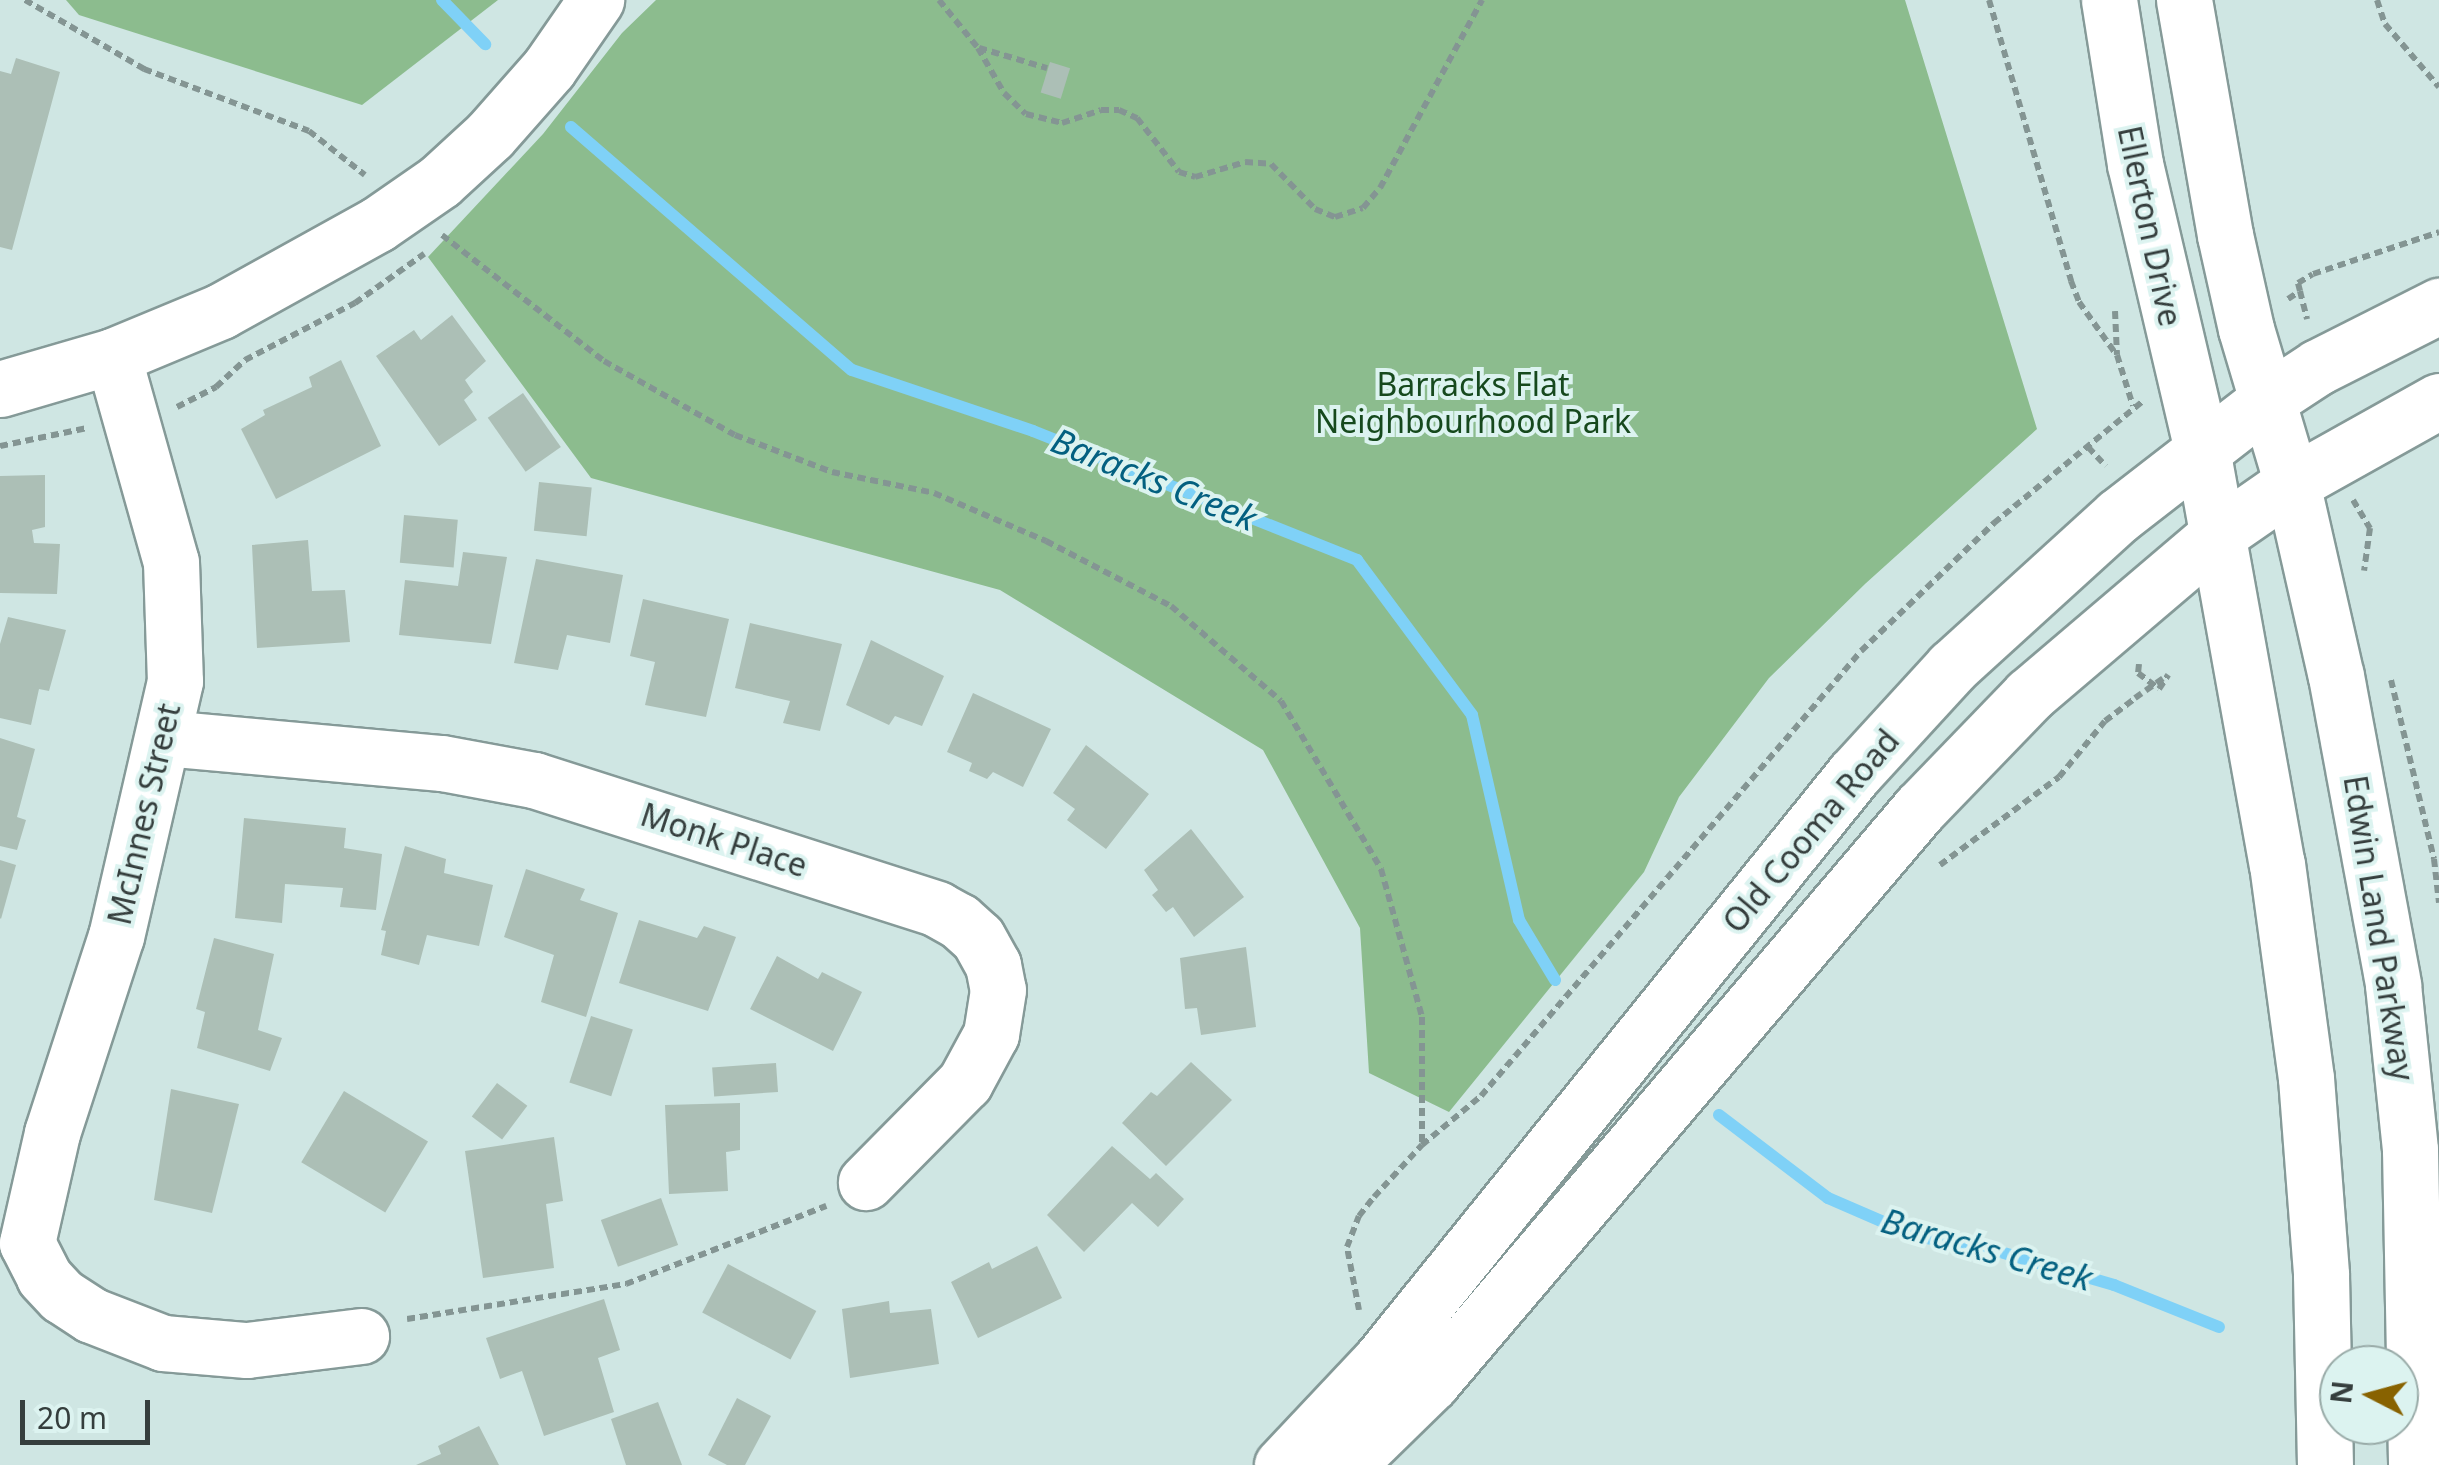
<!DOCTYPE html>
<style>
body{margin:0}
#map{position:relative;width:2439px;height:1465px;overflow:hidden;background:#cfe6e3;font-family:"Noto Sans",sans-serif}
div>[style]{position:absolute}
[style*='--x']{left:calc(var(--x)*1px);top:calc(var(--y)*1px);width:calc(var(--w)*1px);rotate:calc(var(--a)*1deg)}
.green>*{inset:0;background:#8cbc8e}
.stream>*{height:12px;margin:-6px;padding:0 6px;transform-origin:6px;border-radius:6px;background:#7fd1f7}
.building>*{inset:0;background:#acbfb6;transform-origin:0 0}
.path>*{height:6px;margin-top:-3px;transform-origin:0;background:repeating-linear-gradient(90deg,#849593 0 8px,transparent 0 13px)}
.roads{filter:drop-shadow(2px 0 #859a98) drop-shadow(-2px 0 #859a98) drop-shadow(0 2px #859a98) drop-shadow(0 -2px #859a98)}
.minor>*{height:55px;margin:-27.5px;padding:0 27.5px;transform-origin:27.5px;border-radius:27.5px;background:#fff}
.major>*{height:55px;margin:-27.5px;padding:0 27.5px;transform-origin:27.5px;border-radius:27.5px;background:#fff}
.path-bridge>*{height:6px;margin-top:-3px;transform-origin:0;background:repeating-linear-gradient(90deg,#849593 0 8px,transparent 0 13px)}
span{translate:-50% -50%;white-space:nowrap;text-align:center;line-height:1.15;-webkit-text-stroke:8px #dcf3f0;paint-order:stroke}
.street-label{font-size:32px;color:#353e3d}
.park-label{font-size:32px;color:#16491d}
.water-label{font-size:35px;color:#036080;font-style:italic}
.north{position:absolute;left:2319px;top:1345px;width:100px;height:100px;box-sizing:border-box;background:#dcf3f0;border:2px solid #99aba8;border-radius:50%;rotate:276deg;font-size:28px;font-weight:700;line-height:40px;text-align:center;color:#353e3d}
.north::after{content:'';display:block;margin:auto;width:35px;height:45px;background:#886200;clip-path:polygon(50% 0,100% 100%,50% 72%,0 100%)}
.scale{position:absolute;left:20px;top:1400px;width:130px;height:45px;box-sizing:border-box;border:5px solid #353e3d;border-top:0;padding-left:12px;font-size:30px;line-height:35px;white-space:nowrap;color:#353e3d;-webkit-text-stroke:8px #dcf3f0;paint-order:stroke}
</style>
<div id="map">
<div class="green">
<i style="clip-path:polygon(66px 0,498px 0,362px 105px,79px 15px)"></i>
<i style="clip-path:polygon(656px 0,1905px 0,2037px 429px,1865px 584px,1769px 678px,1679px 797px,1644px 872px,1449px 1112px,1369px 1073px,1360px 928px,1263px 750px,1000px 590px,591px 478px,428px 257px,543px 134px,622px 33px)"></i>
</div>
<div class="stream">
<i style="--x:442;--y:0;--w:62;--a:45.7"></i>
<i style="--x:571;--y:127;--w:371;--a:40.9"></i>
<i style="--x:852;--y:370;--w:191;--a:18.6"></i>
<i style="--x:1033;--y:431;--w:349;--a:21.7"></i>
<i style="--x:1357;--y:560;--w:193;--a:53.4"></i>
<i style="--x:1472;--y:715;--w:210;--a:77.1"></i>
<i style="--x:1519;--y:920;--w:70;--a:59"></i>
<i style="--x:1719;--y:1115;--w:137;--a:37.3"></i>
<i style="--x:1828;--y:1198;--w:96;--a:23.4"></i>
<i style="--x:1916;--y:1236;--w:82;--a:10.5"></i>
<i style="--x:1997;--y:1251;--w:122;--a:16.2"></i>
<i style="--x:2114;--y:1285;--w:113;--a:21.8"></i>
</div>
<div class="building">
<i style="clip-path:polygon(16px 58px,60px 72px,12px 250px,0 247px,0 71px,11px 74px)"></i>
<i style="left:1050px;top:62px;width:21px;height:32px;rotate:17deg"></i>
<i style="clip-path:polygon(452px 315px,486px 361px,465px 380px,473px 392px,464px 400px,477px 420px,439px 446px,376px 356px,414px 330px,421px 340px)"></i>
<i style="clip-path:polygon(341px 360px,381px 446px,276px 499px,241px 429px,265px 415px,263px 410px,312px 387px,309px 377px)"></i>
<i style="left:523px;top:393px;width:66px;height:43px;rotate:55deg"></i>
<i style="clip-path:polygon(45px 475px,45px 527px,32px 530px,34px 543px,60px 544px,57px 594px,0 593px,0 476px)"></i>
<i style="left:539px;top:482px;width:53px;height:49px;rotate:6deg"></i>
<i style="left:404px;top:515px;width:54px;height:48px;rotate:5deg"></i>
<i style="clip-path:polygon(308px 540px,312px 591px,345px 590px,350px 642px,257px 648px,252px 545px)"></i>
<i style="clip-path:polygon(463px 552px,507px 557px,491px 644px,399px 635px,405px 580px,458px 586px)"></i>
<i style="clip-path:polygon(536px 559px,623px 575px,610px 643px,567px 635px,558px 670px,514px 663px)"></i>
<i style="clip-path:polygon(643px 599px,729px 619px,706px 717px,645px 705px,655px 662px,630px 656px)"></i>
<i style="clip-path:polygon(8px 617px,66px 630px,49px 691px,39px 689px,31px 725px,0 718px,0 644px)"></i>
<i style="clip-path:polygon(750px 623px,842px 644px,820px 731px,783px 723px,790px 701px,735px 688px)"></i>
<i style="clip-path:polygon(871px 640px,944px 676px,922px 726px,895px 716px,889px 725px,846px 705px)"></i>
<i style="clip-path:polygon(973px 693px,1051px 729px,1023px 787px,993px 772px,987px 779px,969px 771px,972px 763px,947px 752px)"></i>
<i style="clip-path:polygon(0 738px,35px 749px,17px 817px,26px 820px,17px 850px,0 846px)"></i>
<i style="clip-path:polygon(1086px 745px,1149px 794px,1106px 849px,1067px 820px,1075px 809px,1053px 793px)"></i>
<i style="clip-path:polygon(244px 818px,346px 828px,344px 848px,382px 854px,376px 910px,340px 907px,343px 888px,285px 884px,282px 923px,235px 918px)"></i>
<i style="clip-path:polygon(1191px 829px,1244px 897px,1194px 937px,1173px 907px,1166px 912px,1152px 895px,1158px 890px,1144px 870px)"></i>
<i style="clip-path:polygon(405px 846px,446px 859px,444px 873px,493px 885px,479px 946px,427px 935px,419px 965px,381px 955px,386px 931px,381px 930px)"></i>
<i style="clip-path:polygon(0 860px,16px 865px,1px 919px,0 918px)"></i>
<i style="clip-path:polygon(526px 869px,585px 889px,580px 900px,618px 913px,586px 1017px,541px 1002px,554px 955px,504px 937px)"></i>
<i style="clip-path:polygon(639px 920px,697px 938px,704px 926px,736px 937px,708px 1011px,619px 983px)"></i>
<i style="clip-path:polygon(214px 938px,274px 954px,258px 1030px,282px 1038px,270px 1071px,197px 1048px,205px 1012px,196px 1009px)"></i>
<i style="clip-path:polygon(1246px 947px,1256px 1027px,1201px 1035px,1197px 1008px,1185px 1009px,1180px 958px)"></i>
<i style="clip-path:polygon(777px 956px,818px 979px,822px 972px,862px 992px,833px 1051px,750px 1009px)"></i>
<i style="left:591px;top:1016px;width:44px;height:70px;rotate:18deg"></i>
<i style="clip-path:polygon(1191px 1062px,1232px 1100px,1166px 1166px,1122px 1123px,1151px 1092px,1157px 1096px)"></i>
<i style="left:776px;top:1063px;width:29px;height:64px;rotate:86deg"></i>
<i style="left:497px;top:1083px;width:38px;height:42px;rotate:37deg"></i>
<i style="clip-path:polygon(171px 1089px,239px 1104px,212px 1213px,154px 1200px)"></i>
<i style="left:344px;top:1091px;width:98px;height:83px;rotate:31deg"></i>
<i style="clip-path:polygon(740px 1103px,740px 1150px,726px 1152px,728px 1191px,669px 1194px,665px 1105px)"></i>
<i style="clip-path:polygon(554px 1137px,563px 1201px,546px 1204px,554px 1268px,483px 1278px,465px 1151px)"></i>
<i style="clip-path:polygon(1112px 1146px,1150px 1179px,1156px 1173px,1184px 1199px,1158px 1227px,1132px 1203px,1084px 1252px,1047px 1215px)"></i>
<i style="left:661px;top:1198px;width:50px;height:64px;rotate:70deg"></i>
<i style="clip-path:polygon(1037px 1246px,1062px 1298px,978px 1338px,951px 1282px,989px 1262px,992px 1269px)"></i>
<i style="left:728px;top:1264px;width:100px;height:55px;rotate:28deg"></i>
<i style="clip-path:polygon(604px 1299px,620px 1350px,598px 1358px,614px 1412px,544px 1436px,522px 1371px,500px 1379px,486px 1338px)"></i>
<i style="clip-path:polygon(889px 1301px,890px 1313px,931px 1309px,939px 1364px,850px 1378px,842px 1309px)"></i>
<i style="clip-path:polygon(737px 1398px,771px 1416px,745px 1465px,727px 1465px,708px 1455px)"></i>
<i style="clip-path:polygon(658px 1402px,682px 1465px,626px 1465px,611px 1419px)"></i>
<i style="clip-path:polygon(479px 1426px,499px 1465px,416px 1465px,441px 1454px,438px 1446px)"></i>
</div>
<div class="path">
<i style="--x:25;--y:0;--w:138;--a:30.1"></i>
<i style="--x:144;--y:69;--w:176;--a:20.6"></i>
<i style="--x:309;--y:131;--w:71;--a:38.2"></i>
<i style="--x:939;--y:0;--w:62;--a:50.9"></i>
<i style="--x:978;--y:48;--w:52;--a:60"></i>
<i style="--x:1004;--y:93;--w:30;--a:44"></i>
<i style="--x:1026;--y:114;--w:37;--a:14"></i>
<i style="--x:1062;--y:123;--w:41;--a:-18.4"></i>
<i style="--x:1101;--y:110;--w:18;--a:0"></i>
<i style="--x:1119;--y:110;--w:20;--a:24"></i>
<i style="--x:1137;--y:118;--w:68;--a:52.1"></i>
<i style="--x:1179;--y:172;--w:17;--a:17"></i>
<i style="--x:1195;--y:177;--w:52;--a:-16.7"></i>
<i style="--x:1245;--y:162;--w:26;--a:4"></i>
<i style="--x:1271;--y:164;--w:63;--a:45.6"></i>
<i style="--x:1315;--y:209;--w:22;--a:22"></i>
<i style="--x:1335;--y:217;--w:29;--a:-18"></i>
<i style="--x:1363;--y:208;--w:26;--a:-50"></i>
<i style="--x:1380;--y:188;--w:214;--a:-61.5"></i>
<i style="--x:1989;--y:0;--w:293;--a:73.7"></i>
<i style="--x:2071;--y:281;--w:22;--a:69"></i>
<i style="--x:2079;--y:302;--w:64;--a:54.6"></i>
<i style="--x:2377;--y:0;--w:25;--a:72"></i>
<i style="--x:2385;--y:24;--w:83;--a:49.4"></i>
<i style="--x:979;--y:48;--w:71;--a:16.4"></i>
<i style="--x:442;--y:235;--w:205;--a:37.9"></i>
<i style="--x:604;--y:361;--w:150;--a:29.5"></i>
<i style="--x:735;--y:435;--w:104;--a:20.9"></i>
<i style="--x:832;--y:472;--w:104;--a:11.6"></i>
<i style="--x:934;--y:493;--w:122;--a:23.2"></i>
<i style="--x:1046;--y:541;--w:141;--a:27.5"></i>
<i style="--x:1171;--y:606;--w:145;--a:40.8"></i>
<i style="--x:1281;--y:701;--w:196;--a:59.2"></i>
<i style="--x:1381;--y:869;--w:154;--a:74.5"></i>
<i style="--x:1422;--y:1017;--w:127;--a:90"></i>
<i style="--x:2300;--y:291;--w:8;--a:-104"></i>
<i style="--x:2298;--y:283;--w:17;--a:-31"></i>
<i style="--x:2313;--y:274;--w:133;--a:-18.4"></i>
<i style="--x:2288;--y:299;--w:14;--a:-34"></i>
<i style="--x:2300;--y:291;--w:29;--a:76"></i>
<i style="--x:2115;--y:311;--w:44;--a:87.4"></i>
<i style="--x:2117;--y:355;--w:53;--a:72.6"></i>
<i style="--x:177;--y:407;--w:44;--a:-27.1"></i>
<i style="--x:216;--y:387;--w:40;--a:-43"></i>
<i style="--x:245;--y:360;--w:124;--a:-27.4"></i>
<i style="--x:355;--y:303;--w:85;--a:-35.4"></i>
<i style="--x:0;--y:446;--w:89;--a:-11.7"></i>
<i style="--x:2088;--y:447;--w:26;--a:47"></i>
<i style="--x:2353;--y:500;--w:33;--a:59"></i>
<i style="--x:2370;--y:528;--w:43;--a:97.9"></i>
<i style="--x:2139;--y:664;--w:9;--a:96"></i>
<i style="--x:2138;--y:673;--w:26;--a:37"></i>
<i style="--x:2159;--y:689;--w:17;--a:-57"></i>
<i style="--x:2391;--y:680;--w:184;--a:76.5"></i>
<i style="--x:2434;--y:859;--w:44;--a:83.5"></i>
<i style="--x:1940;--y:865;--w:148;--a:-36.5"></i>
<i style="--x:2059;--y:777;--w:72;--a:-50.6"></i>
<i style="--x:2105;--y:721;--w:38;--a:-37"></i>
<i style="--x:1359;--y:1310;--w:64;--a:-100.8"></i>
<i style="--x:1347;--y:1247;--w:33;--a:-69"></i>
<i style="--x:1359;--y:1216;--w:24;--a:-52"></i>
<i style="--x:1374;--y:1197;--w:71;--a:-47.3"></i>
<i style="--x:1422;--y:1145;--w:77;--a:-39.7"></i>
<i style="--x:1481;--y:1096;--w:585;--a:-49.5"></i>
<i style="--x:1861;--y:651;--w:185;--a:-43.9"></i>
<i style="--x:1994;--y:523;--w:193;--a:-39.3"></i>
<i style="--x:407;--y:1319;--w:222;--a:-9.1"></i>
<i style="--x:626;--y:1284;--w:215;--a:-21.3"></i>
</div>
<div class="roads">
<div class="minor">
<i style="--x:113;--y:356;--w:214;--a:74.3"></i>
<i style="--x:171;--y:562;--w:119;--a:88.1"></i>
<i style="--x:175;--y:681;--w:262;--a:103"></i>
<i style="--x:116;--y:936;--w:207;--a:108"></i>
<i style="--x:52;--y:1133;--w:113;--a:102.8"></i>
<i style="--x:27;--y:1243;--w:38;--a:63"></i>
<i style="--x:44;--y:1277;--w:26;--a:47"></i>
<i style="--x:62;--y:1296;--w:35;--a:33"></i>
<i style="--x:91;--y:1315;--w:77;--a:21.3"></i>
<i style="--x:163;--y:1343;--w:84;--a:4.8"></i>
<i style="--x:247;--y:1350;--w:115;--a:-7"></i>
<i style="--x:0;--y:389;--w:118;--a:-16.3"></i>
<i style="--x:113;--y:356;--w:117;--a:-22.6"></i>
<i style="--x:221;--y:311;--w:179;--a:-29"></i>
<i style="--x:378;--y:224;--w:75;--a:-34.7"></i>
<i style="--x:440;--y:181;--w:68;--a:-42.6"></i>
<i style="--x:490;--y:135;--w:89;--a:-48.6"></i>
<i style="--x:549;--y:68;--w:83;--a:-55.3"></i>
<i style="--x:165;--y:738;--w:278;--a:5.2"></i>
<i style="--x:442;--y:763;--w:94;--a:10.5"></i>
<i style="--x:534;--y:780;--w:423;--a:17.7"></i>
<i style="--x:937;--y:909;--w:25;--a:29"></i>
<i style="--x:959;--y:921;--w:25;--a:42"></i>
<i style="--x:978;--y:938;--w:31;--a:61"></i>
<i style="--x:993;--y:965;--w:25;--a:79"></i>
<i style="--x:998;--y:990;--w:45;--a:99"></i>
<i style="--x:991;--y:1034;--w:55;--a:118.4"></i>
<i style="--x:965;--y:1082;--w:141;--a:134.7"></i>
</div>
<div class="major">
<i style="--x:2109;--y:0;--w:166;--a:81"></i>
<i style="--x:2135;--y:164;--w:293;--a:76.8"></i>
<i style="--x:2202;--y:449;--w:422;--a:79.8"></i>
<i style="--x:2277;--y:864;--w:216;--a:82.3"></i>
<i style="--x:2306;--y:1078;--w:198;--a:85.6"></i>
<i style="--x:2321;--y:1275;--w:190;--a:88.8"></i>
<i style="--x:2184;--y:0;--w:239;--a:80.1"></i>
<i style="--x:2225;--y:235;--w:96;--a:77.4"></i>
<i style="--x:2246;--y:329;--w:161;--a:73.4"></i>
<i style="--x:2292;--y:483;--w:198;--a:77.2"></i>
<i style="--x:2336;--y:676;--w:314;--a:79.5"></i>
<i style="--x:2393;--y:985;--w:166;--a:84.1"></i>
<i style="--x:2410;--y:1150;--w:315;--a:88.9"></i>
<i style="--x:1282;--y:1465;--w:143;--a:-46.7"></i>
<i style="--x:1380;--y:1361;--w:754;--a:-51.08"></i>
<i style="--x:1854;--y:774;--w:145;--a:-47.5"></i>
<i style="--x:1952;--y:667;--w:224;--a:-42.3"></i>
<i style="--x:2118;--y:516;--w:187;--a:-37.8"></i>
<i style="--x:2266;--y:401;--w:62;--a:-33.2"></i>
<i style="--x:2318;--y:367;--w:136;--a:-26.8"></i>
<i style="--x:1347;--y:1465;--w:117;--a:-44.3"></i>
<i style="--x:1431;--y:1383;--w:755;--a:-49.62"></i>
<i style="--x:1920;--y:808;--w:157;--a:-46"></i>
<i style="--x:2029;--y:695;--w:247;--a:-40.4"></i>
<i style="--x:2217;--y:535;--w:91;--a:-34.7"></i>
<i style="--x:2292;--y:483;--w:168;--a:-29.2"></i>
</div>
</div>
<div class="path-bridge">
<i style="--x:2135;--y:698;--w:37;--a:-35"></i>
</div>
<div class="street-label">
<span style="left:2150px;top:226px;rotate:78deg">Ellerton Drive</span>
<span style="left:144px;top:814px;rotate:-77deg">McInnes Street</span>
<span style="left:1811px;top:831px;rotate:-50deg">Old Cooma Road</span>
<span style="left:724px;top:840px;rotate:18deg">Monk Place</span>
<span style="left:2379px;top:928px;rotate:81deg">Edwin Land Parkway</span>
</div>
<div class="park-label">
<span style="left:1473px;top:403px">Barracks Flat<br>Neighbourhood Park</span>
</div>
<div class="water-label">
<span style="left:1154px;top:479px;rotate:22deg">Baracks Creek</span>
<span style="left:1987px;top:1249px;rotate:16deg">Baracks Creek</span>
</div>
<div class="north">N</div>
<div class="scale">20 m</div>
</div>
